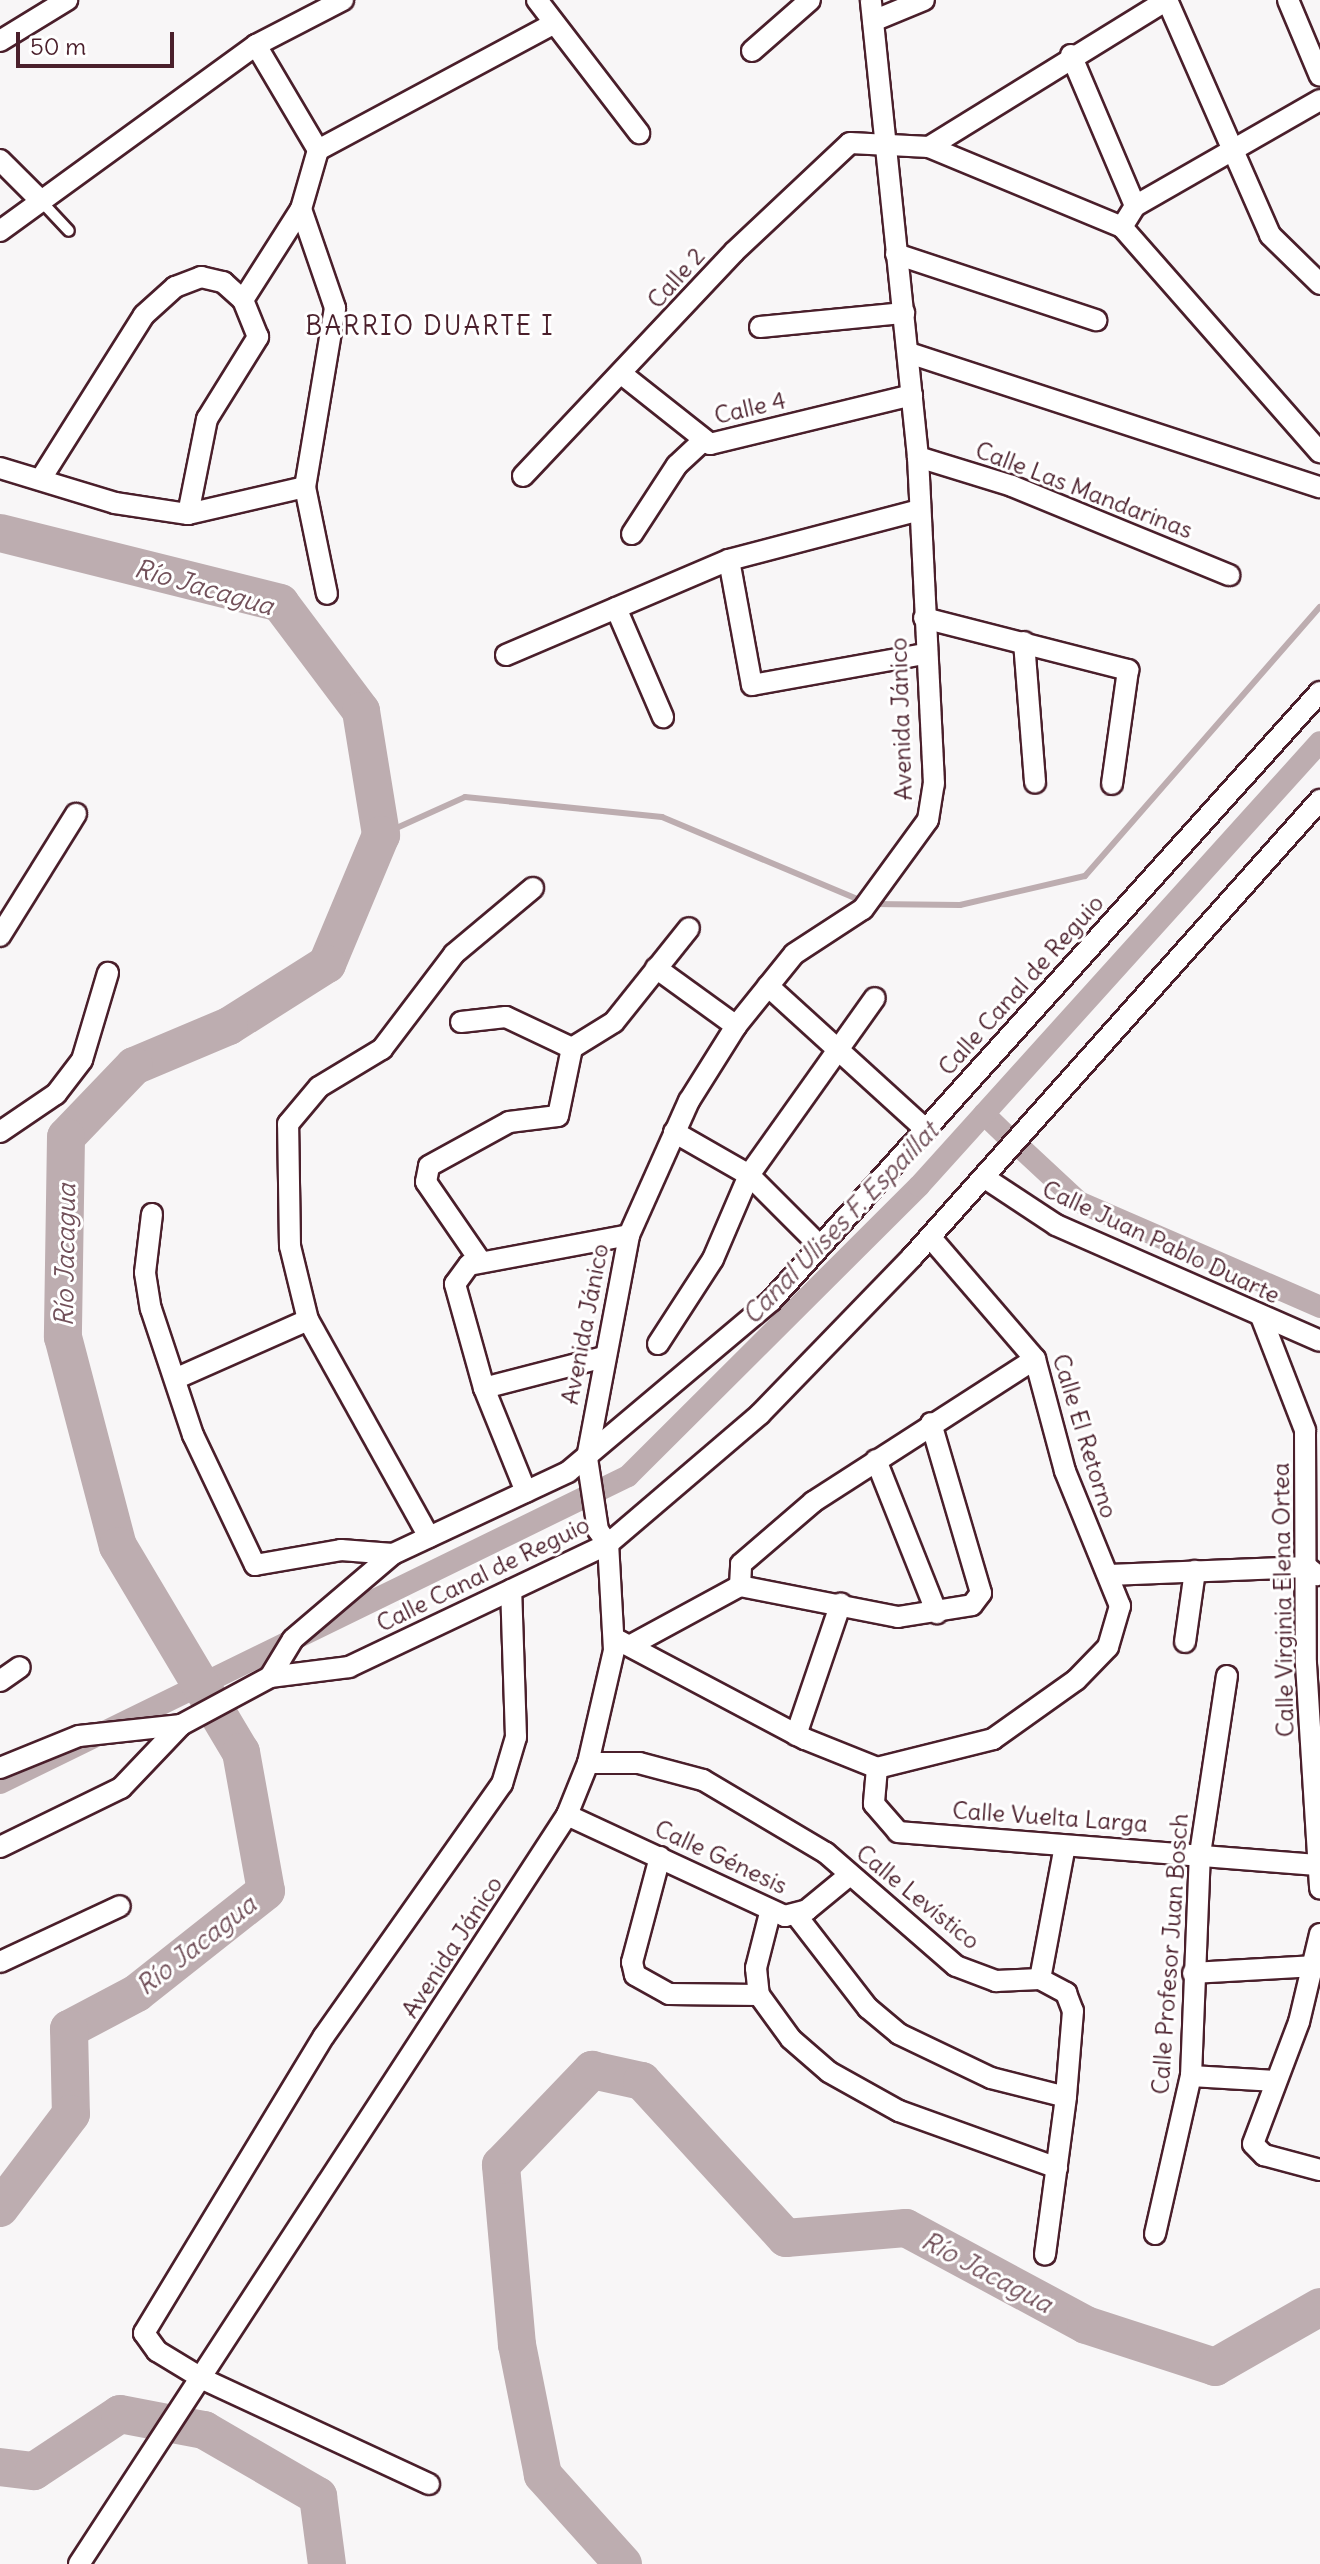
<!DOCTYPE html>
<meta charset="utf-8">
<style>
body{margin:0}
#map{position:relative;width:1320px;height:2564px;overflow:hidden;background:#f8f6f7;font-family:Delius,sans-serif}
div>[style]{position:absolute}
[style*='--x']{left:calc(var(--x)*1px);top:calc(var(--y)*1px);width:calc(var(--w)*1px);rotate:calc(var(--a)*1deg)}
.stream>*{height:6px;margin:-3px;padding:0 3px;transform-origin:3px;border-radius:3px;background:#bdadb0}
.canal>*{height:22px;margin:-11px;padding:0 11px;transform-origin:11px;border-radius:11px;background:#bdadb0}
.river>*{height:38px;margin:-19px;padding:0 19px;transform-origin:19px;border-radius:19px;background:#bdadb0}
.roads{filter:drop-shadow(2px 0 #4a1f2b) drop-shadow(-2px 0 #4a1f2b) drop-shadow(0 2px #4a1f2b) drop-shadow(0 -2px #4a1f2b)}
.service>*{height:10px;margin:-5px;padding:0 5px;transform-origin:5px;border-radius:5px;background:#fff}
.minor>*{height:20px;margin:-10px;padding:0 10px;transform-origin:10px;border-radius:10px;background:#fff}
span{translate:-50% -50%;white-space:nowrap;text-align:center;line-height:1.15;-webkit-text-stroke:6px #fff;paint-order:stroke}
.street-label{font-size:24px;color:#4a1f2b}
.neighbourhood-label{font-size:26px;color:#4a1f2b;letter-spacing:2px}
.water-label{font-size:26px;color:#72515a;font-style:italic}
.scale{position:absolute;left:16px;top:32px;width:158px;height:36px;box-sizing:border-box;border:4px solid #4a1f2b;border-top:0;padding-left:10px;font-size:24px;line-height:28px;white-space:nowrap;color:#4a1f2b;-webkit-text-stroke:6px #fff;paint-order:stroke}
</style>
<div id="map">
<div class="stream">
<i style="--x:381;--y:835;--w:92;--a:-24.3"></i>
<i style="--x:465;--y:797;--w:198;--a:5.8"></i>
<i style="--x:662;--y:817;--w:217;--a:22.8"></i>
<i style="--x:873;--y:904;--w:87;--a:0.7"></i>
<i style="--x:960;--y:905;--w:128;--a:-13.1"></i>
<i style="--x:1085;--y:876;--w:357;--a:-48.9"></i>
</div>
<div class="canal">
<i style="--x:984;--y:1114;--w:33;--a:44"></i>
<i style="--x:1023;--y:1150;--w:76;--a:42.9"></i>
<i style="--x:1079;--y:1202;--w:263;--a:23.5"></i>
<i style="--x:0;--y:1783;--w:699;--a:-26.05"></i>
<i style="--x:628;--y:1476;--w:411;--a:-44.9"></i>
<i style="--x:919;--y:1186;--w:598;--a:-47.91"></i>
</div>
<div class="river">
<i style="--x:0;--y:533;--w:289;--a:14"></i>
<i style="--x:280;--y:603;--w:135;--a:53.1"></i>
<i style="--x:361;--y:711;--w:126;--a:80.8"></i>
<i style="--x:381;--y:835;--w:140;--a:112.7"></i>
<i style="--x:327;--y:964;--w:116;--a:147.7"></i>
<i style="--x:229;--y:1026;--w:103;--a:157.2"></i>
<i style="--x:134;--y:1066;--w:98;--a:133.8"></i>
<i style="--x:66;--y:1137;--w:200;--a:90.9"></i>
<i style="--x:63;--y:1337;--w:216;--a:75.3"></i>
<i style="--x:118;--y:1546;--w:240;--a:59.2"></i>
<i style="--x:241;--y:1752;--w:141;--a:79.8"></i>
<i style="--x:266;--y:1891;--w:164;--a:141.7"></i>
<i style="--x:137;--y:1993;--w:77;--a:152.1"></i>
<i style="--x:69;--y:2029;--w:85;--a:88.7"></i>
<i style="--x:71;--y:2114;--w:118;--a:127.1"></i>
<i style="--x:0;--y:2467;--w:34;--a:7"></i>
<i style="--x:34;--y:2471;--w:103;--a:-33.5"></i>
<i style="--x:120;--y:2414;--w:86;--a:10.8"></i>
<i style="--x:204;--y:2430;--w:132;--a:30.1"></i>
<i style="--x:318;--y:2496;--w:69;--a:82.5"></i>
<i style="--x:623;--y:2564;--w:120;--a:-132"></i>
<i style="--x:543;--y:2475;--w:133;--a:-101.3"></i>
<i style="--x:517;--y:2345;--w:181;--a:-95.1"></i>
<i style="--x:501;--y:2165;--w:132;--a:-46.2"></i>
<i style="--x:592;--y:2070;--w:51;--a:12.4"></i>
<i style="--x:642;--y:2081;--w:213;--a:47.5"></i>
<i style="--x:786;--y:2238;--w:120;--a:-4.8"></i>
<i style="--x:906;--y:2228;--w:204;--a:28.3"></i>
<i style="--x:1086;--y:2325;--w:136;--a:18"></i>
<i style="--x:1215;--y:2367;--w:121;--a:-29.7"></i>
</div>
<div class="roads">
<div class="service">
<i style="--x:40;--y:200;--w:42;--a:46.9"></i>
</div>
<div class="minor">
<i style="--x:537;--y:0;--w:168;--a:52.5"></i>
<i style="--x:1167;--y:0;--w:257;--a:66.3"></i>
<i style="--x:1270;--y:235;--w:70;--a:44.4"></i>
<i style="--x:1288;--y:0;--w:82;--a:67.2"></i>
<i style="--x:873;--y:21;--w:55;--a:-22.4"></i>
<i style="--x:0;--y:41;--w:79;--a:-31.5"></i>
<i style="--x:752;--y:51;--w:77;--a:-41.3"></i>
<i style="--x:1071;--y:55;--w:164;--a:67"></i>
<i style="--x:929;--y:147;--w:280;--a:-31.7"></i>
<i style="--x:318;--y:150;--w:264;--a:-28.2"></i>
<i style="--x:0;--y:160;--w:54;--a:45"></i>
<i style="--x:301;--y:209;--w:105;--a:71"></i>
<i style="--x:335;--y:308;--w:181;--a:99.5"></i>
<i style="--x:305;--y:487;--w:109;--a:78.4"></i>
<i style="--x:1122;--y:227;--w:300;--a:48.7"></i>
<i style="--x:0;--y:231;--w:316;--a:-36"></i>
<i style="--x:256;--y:45;--w:98;--a:-27.3"></i>
<i style="--x:896;--y:254;--w:211;--a:18.3"></i>
<i style="--x:760;--y:327;--w:145;--a:-5.6"></i>
<i style="--x:909;--y:353;--w:432;--a:18.1"></i>
<i style="--x:623;--y:375;--w:111;--a:38.4"></i>
<i style="--x:710;--y:444;--w:208;--a:-13.6"></i>
<i style="--x:918;--y:457;--w:98;--a:17.1"></i>
<i style="--x:1012;--y:486;--w:235;--a:22.3"></i>
<i style="--x:0;--y:468;--w:120;--a:16.9"></i>
<i style="--x:115;--y:503;--w:74;--a:8.6"></i>
<i style="--x:188;--y:514;--w:120;--a:-13"></i>
<i style="--x:523;--y:476;--w:308;--a:-46.7"></i>
<i style="--x:734;--y:252;--w:159;--a:-43.2"></i>
<i style="--x:850;--y:143;--w:79;--a:2.9"></i>
<i style="--x:929;--y:147;--w:209;--a:22.5"></i>
<i style="--x:1122;--y:227;--w:25;--a:-58"></i>
<i style="--x:1135;--y:206;--w:213;--a:-29.8"></i>
<i style="--x:42;--y:477;--w:191;--a:-57.8"></i>
<i style="--x:144;--y:315;--w:42;--a:-42.1"></i>
<i style="--x:175;--y:287;--w:28;--a:-21"></i>
<i style="--x:201;--y:277;--w:23;--a:13"></i>
<i style="--x:223;--y:282;--w:27;--a:42"></i>
<i style="--x:188;--y:514;--w:97;--a:-78.7"></i>
<i style="--x:207;--y:419;--w:97;--a:-58.1"></i>
<i style="--x:258;--y:337;--w:40;--a:-112"></i>
<i style="--x:243;--y:300;--w:108;--a:-57.5"></i>
<i style="--x:301;--y:209;--w:61;--a:-73.9"></i>
<i style="--x:318;--y:150;--w:122;--a:-120.6"></i>
<i style="--x:632;--y:534;--w:82;--a:-56.9"></i>
<i style="--x:677;--y:465;--w:34;--a:-43"></i>
<i style="--x:729;--y:560;--w:127;--a:79.6"></i>
<i style="--x:752;--y:685;--w:175;--a:-10.2"></i>
<i style="--x:616;--y:608;--w:119;--a:66.7"></i>
<i style="--x:924;--y:618;--w:211;--a:14.3"></i>
<i style="--x:1128;--y:670;--w:115;--a:98"></i>
<i style="--x:1024;--y:642;--w:141;--a:85.5"></i>
<i style="--x:506;--y:655;--w:242;--a:-23.1"></i>
<i style="--x:729;--y:560;--w:197;--a:-14.7"></i>
<i style="--x:0;--y:936;--w:144;--a:-58.1"></i>
<i style="--x:656;--y:968;--w:99;--a:35.9"></i>
<i style="--x:768;--y:986;--w:214;--a:42.3"></i>
<i style="--x:461;--y:1022;--w:45;--a:-6.3"></i>
<i style="--x:506;--y:1017;--w:73;--a:25.2"></i>
<i style="--x:0;--y:1132;--w:68;--a:-34.2"></i>
<i style="--x:56;--y:1094;--w:43;--a:-52.6"></i>
<i style="--x:82;--y:1060;--w:91;--a:-73.4"></i>
<i style="--x:674;--y:1132;--w:86;--a:29.8"></i>
<i style="--x:749;--y:1175;--w:100;--a:45"></i>
<i style="--x:985;--y:1178;--w:85;--a:33.5"></i>
<i style="--x:1056;--y:1225;--w:288;--a:23.7"></i>
<i style="--x:152;--y:1214;--w:59;--a:96.8"></i>
<i style="--x:145;--y:1273;--w:36;--a:81"></i>
<i style="--x:151;--y:1309;--w:133;--a:71.6"></i>
<i style="--x:193;--y:1435;--w:144;--a:64.5"></i>
<i style="--x:255;--y:1565;--w:87;--a:-9.9"></i>
<i style="--x:341;--y:1550;--w:52;--a:4.4"></i>
<i style="--x:481;--y:1262;--w:97;--a:-124.5"></i>
<i style="--x:426;--y:1182;--w:16;--a:-79"></i>
<i style="--x:429;--y:1166;--w:91;--a:-28.8"></i>
<i style="--x:509;--y:1122;--w:49;--a:-7"></i>
<i style="--x:558;--y:1116;--w:69;--a:-78.4"></i>
<i style="--x:572;--y:1048;--w:49;--a:-31.8"></i>
<i style="--x:614;--y:1022;--w:120;--a:-51.4"></i>
<i style="--x:1262;--y:1319;--w:119;--a:68.8"></i>
<i style="--x:1305;--y:1430;--w:234;--a:89.8"></i>
<i style="--x:1306;--y:1664;--w:225;--a:86.4"></i>
<i style="--x:658;--y:1344;--w:101;--a:-57.1"></i>
<i style="--x:713;--y:1259;--w:91;--a:-66.8"></i>
<i style="--x:749;--y:1175;--w:217;--a:-54.6"></i>
<i style="--x:604;--y:1357;--w:124;--a:165.5"></i>
<i style="--x:484;--y:1388;--w:108;--a:-105.6"></i>
<i style="--x:455;--y:1284;--w:24;--a:-54"></i>
<i style="--x:469;--y:1265;--w:163;--a:-10.6"></i>
<i style="--x:177;--y:1378;--w:143;--a:-23.9"></i>
<i style="--x:484;--y:1388;--w:112;--a:68"></i>
<i style="--x:876;--y:1460;--w:165;--a:68.3"></i>
<i style="--x:429;--y:1537;--w:248;--a:-119.1"></i>
<i style="--x:308;--y:1320;--w:76;--a:-103.7"></i>
<i style="--x:290;--y:1246;--w:122;--a:-90.9"></i>
<i style="--x:288;--y:1124;--w:48;--a:-50"></i>
<i style="--x:319;--y:1087;--w:74;--a:-31.1"></i>
<i style="--x:382;--y:1049;--w:119;--a:-52.8"></i>
<i style="--x:454;--y:954;--w:103;--a:-39.9"></i>
<i style="--x:1109;--y:1575;--w:198;--a:-2.3"></i>
<i style="--x:1307;--y:1567;--w:13;--a:39"></i>
<i style="--x:740;--y:1586;--w:22;--a:-87"></i>
<i style="--x:741;--y:1564;--w:95;--a:-40.7"></i>
<i style="--x:813;--y:1502;--w:264;--a:-32.8"></i>
<i style="--x:614;--y:1638;--w:216;--a:27.9"></i>
<i style="--x:805;--y:1739;--w:78;--a:21.9"></i>
<i style="--x:877;--y:1768;--w:120;--a:-14"></i>
<i style="--x:993;--y:1739;--w:102;--a:-35.4"></i>
<i style="--x:1076;--y:1680;--w:46;--a:-45.9"></i>
<i style="--x:1108;--y:1647;--w:43;--a:-73.7"></i>
<i style="--x:1120;--y:1606;--w:146;--a:-112.2"></i>
<i style="--x:1065;--y:1471;--w:116;--a:-105"></i>
<i style="--x:1035;--y:1359;--w:161;--a:-130.7"></i>
<i style="--x:1185;--y:1642;--w:72;--a:-82"></i>
<i style="--x:633;--y:1644;--w:122;--a:-28.5"></i>
<i style="--x:740;--y:1586;--w:161;--a:11.1"></i>
<i style="--x:898;--y:1617;--w:75;--a:-9.2"></i>
<i style="--x:972;--y:1605;--w:15;--a:-53"></i>
<i style="--x:981;--y:1593;--w:177;--a:-106.4"></i>
<i style="--x:270;--y:1677;--w:80;--a:-7.2"></i>
<i style="--x:349;--y:1667;--w:287;--a:-25.4"></i>
<i style="--x:608;--y:1544;--w:200;--a:-40.5"></i>
<i style="--x:760;--y:1414;--w:219;--a:-45.9"></i>
<i style="--x:912;--y:1257;--w:613;--a:-48.24"></i>
<i style="--x:0;--y:1681;--w:24;--a:-35"></i>
<i style="--x:796;--y:1735;--w:139;--a:-71.2"></i>
<i style="--x:588;--y:1763;--w:51;--a:0"></i>
<i style="--x:639;--y:1763;--w:66;--a:14.9"></i>
<i style="--x:703;--y:1780;--w:143;--a:30.7"></i>
<i style="--x:826;--y:1853;--w:172;--a:41"></i>
<i style="--x:956;--y:1966;--w:43;--a:20.6"></i>
<i style="--x:996;--y:1981;--w:44;--a:-2.6"></i>
<i style="--x:1040;--y:1979;--w:30;--a:28"></i>
<i style="--x:1066;--y:1993;--w:19;--a:69"></i>
<i style="--x:1073;--y:2011;--w:86;--a:94.7"></i>
<i style="--x:1066;--y:2097;--w:159;--a:97.6"></i>
<i style="--x:0;--y:1768;--w:85;--a:-22.1"></i>
<i style="--x:79;--y:1736;--w:103;--a:-6.2"></i>
<i style="--x:877;--y:1768;--w:36;--a:95"></i>
<i style="--x:874;--y:1804;--w:37;--a:49"></i>
<i style="--x:898;--y:1832;--w:423;--a:4.5"></i>
<i style="--x:567;--y:1815;--w:240;--a:24.9"></i>
<i style="--x:785;--y:1916;--w:23;--a:-15"></i>
<i style="--x:807;--y:1910;--w:52;--a:-39.5"></i>
<i style="--x:0;--y:1847;--w:135;--a:-26"></i>
<i style="--x:121;--y:1788;--w:87;--a:-46.4"></i>
<i style="--x:181;--y:1725;--w:101;--a:-28.3"></i>
<i style="--x:270;--y:1677;--w:44;--a:-58.8"></i>
<i style="--x:293;--y:1639;--w:131;--a:-40.4"></i>
<i style="--x:393;--y:1554;--w:193;--a:-25.1"></i>
<i style="--x:568;--y:1472;--w:265;--a:-40.1"></i>
<i style="--x:771;--y:1301;--w:820;--a:-47.97"></i>
<i style="--x:660;--y:1857;--w:109;--a:104.9"></i>
<i style="--x:632;--y:1962;--w:13;--a:77"></i>
<i style="--x:635;--y:1975;--w:39;--a:29"></i>
<i style="--x:669;--y:1994;--w:90;--a:0.6"></i>
<i style="--x:770;--y:1913;--w:57;--a:104.3"></i>
<i style="--x:756;--y:1968;--w:27;--a:84"></i>
<i style="--x:759;--y:1995;--w:54;--a:54"></i>
<i style="--x:791;--y:2039;--w:50;--a:41"></i>
<i style="--x:829;--y:2072;--w:80;--a:29.1"></i>
<i style="--x:899;--y:2111;--w:168;--a:19.8"></i>
<i style="--x:796;--y:1915;--w:118;--a:52.3"></i>
<i style="--x:868;--y:2008;--w:40;--a:40"></i>
<i style="--x:899;--y:2034;--w:102;--a:25.6"></i>
<i style="--x:991;--y:2078;--w:77;--a:14.2"></i>
<i style="--x:1320;--y:1934;--w:90;--a:103.4"></i>
<i style="--x:1299;--y:2022;--w:130;--a:110.7"></i>
<i style="--x:1253;--y:2144;--w:16;--a:45"></i>
<i style="--x:1264;--y:2155;--w:58;--a:15"></i>
<i style="--x:0;--y:1962;--w:132;--a:-25"></i>
<i style="--x:1193;--y:1973;--w:122;--a:-3.3"></i>
<i style="--x:1040;--y:1979;--w:135;--a:-79.4"></i>
<i style="--x:1191;--y:2076;--w:85;--a:3.4"></i>
<i style="--x:1155;--y:2234;--w:162;--a:-77.2"></i>
<i style="--x:1191;--y:2076;--w:222;--a:-87.7"></i>
<i style="--x:1200;--y:1854;--w:180;--a:-81.4"></i>
<i style="--x:429;--y:2484;--w:249;--a:-155.1"></i>
<i style="--x:203;--y:2379;--w:54;--a:-148.7"></i>
<i style="--x:157;--y:2351;--w:22;--a:-126"></i>
<i style="--x:144;--y:2333;--w:347;--a:-58.8"></i>
<i style="--x:324;--y:2036;--w:309;--a:-54.8"></i>
<i style="--x:502;--y:1784;--w:49;--a:-73.4"></i>
<i style="--x:516;--y:1737;--w:147;--a:-91.9"></i>
<i style="--x:79;--y:2564;--w:894;--a:-56.91"></i>
<i style="--x:567;--y:1815;--w:56;--a:-68"></i>
<i style="--x:588;--y:1763;--w:116;--a:-77"></i>
<i style="--x:614;--y:1650;--w:106;--a:-93.2"></i>
<i style="--x:608;--y:1544;--w:17;--a:-126"></i>
<i style="--x:598;--y:1530;--w:73;--a:-98.7"></i>
<i style="--x:587;--y:1458;--w:227;--a:-79.3"></i>
<i style="--x:629;--y:1235;--w:147;--a:-65.9"></i>
<i style="--x:689;--y:1101;--w:89;--a:-57.9"></i>
<i style="--x:736;--y:1026;--w:92;--a:-51.1"></i>
<i style="--x:794;--y:954;--w:82;--a:-33.1"></i>
<i style="--x:863;--y:909;--w:110;--a:-53.9"></i>
<i style="--x:928;--y:820;--w:36;--a:-81"></i>
<i style="--x:934;--y:784;--w:327;--a:-92.8"></i>
<i style="--x:918;--y:457;--w:459;--a:-95.9"></i>
</div>
</div>
<div class="street-label">
<span style="left:676px;top:278px;rotate:-48deg">Calle 2</span>
<span style="left:750px;top:408px;rotate:-13deg">Calle 4</span>
<span style="left:1084px;top:490px;rotate:21deg">Calle Las Mandarinas</span>
<span style="left:901px;top:719px;rotate:-92deg">Avenida Jánico</span>
<span style="left:1021px;top:985px;rotate:-48deg">Calle Canal de Reguio</span>
<span style="left:1161px;top:1242px;rotate:25deg">Calle Juan Pablo Duarte</span>
<span style="left:585px;top:1324px;rotate:-79deg">Avenida Jánico</span>
<span style="left:1085px;top:1436px;rotate:73deg">Calle El Retorno</span>
<span style="left:483px;top:1574px;rotate:-26deg">Calle Canal de Reguio</span>
<span style="left:1283px;top:1600px;rotate:-91deg">Calle Virginia Elena Ortea</span>
<span style="left:1050px;top:1817px;rotate:4deg">Calle Vuelta Larga</span>
<span style="left:721px;top:1857px;rotate:25deg">Calle Génesis</span>
<span style="left:918px;top:1897px;rotate:39deg">Calle Levístico</span>
<span style="left:452px;top:1947px;rotate:-57deg">Avenida Jánico</span>
<span style="left:1170px;top:1954px;rotate:-86deg">Calle Profesor Juan Bosch</span>
</div>
<div class="neighbourhood-label">
<span style="left:430px;top:326px">BARRIO DUARTE I</span>
</div>
<div class="water-label">
<span style="left:204px;top:587px;rotate:16deg">Río Jacagua</span>
<span style="left:840px;top:1223px;rotate:-46deg">Canal Ulises F. Espaillat</span>
<span style="left:65px;top:1255px;rotate:-89deg">Río Jacagua</span>
<span style="left:196px;top:1945px;rotate:-38deg">Río Jacagua</span>
<span style="left:987px;top:2272px;rotate:28deg">Río Jacagua</span>
</div>
<div class="scale">50 m</div>
</div>
